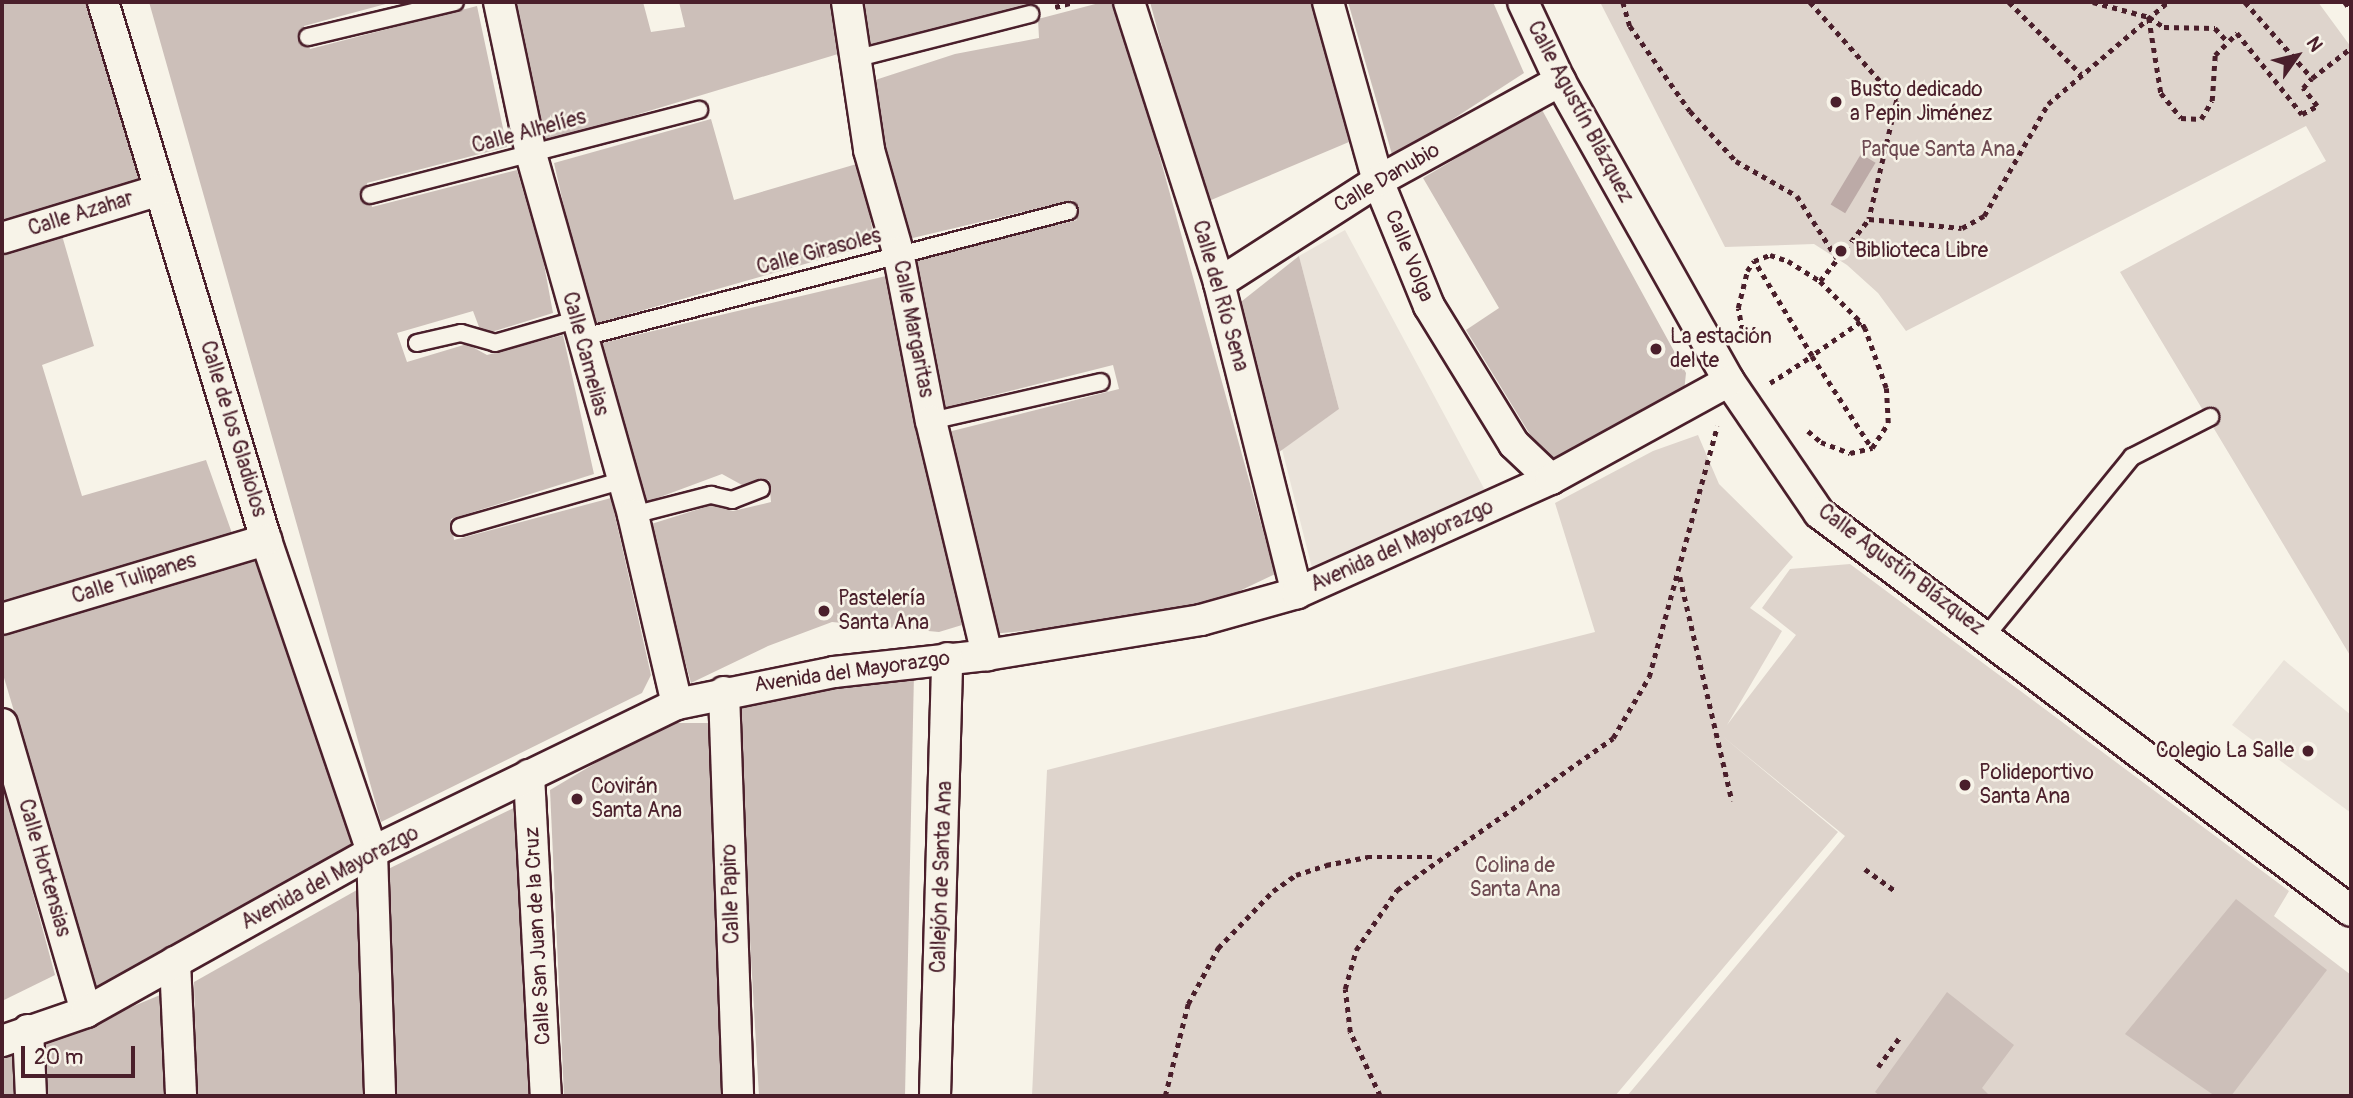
<!DOCTYPE html>
<meta charset="utf-8">
<style>
body{margin:0}
#map{position:relative;width:2353px;height:1098px;overflow:hidden;background:#f7f3e8;font-family:Pangolin,sans-serif}
div>[style]{position:absolute}
[style*='--x']{left:calc(var(--x)*1px);top:calc(var(--y)*1px);width:calc(var(--w)*1px);rotate:calc(var(--a)*1deg)}
.built>*{inset:0;background:#eae3da}
.green>*{inset:0;background:#ded4cc}
.water>*{inset:0;background:#bcaaa7;transform-origin:0 0}
.building>*{inset:0;background:#ccbfb9}
.path>*{height:4.5px;margin-top:-2.25px;transform-origin:0;background:repeating-linear-gradient(90deg,#4a1f2b 0 5px,transparent 0 10px)}
.roads{filter:drop-shadow(2px 0 #4a1f2b) drop-shadow(-2px 0 #4a1f2b) drop-shadow(0 2px #4a1f2b) drop-shadow(0 -2px #4a1f2b)}
.lane>*{height:16px;margin:-8px;padding:0 8px;transform-origin:8px;border-radius:8px;background:#f7f3e8}
.street>*{height:30px;margin:-15px;padding:0 15px;transform-origin:15px;border-radius:15px;background:#f7f3e8}
.dots>*{width:19px;height:19px;translate:-50% -50%;box-sizing:border-box;border:4px solid #f7f3e8;border-radius:50%}
span{translate:-50% -50%;white-space:nowrap;text-align:center;line-height:1.15;-webkit-text-stroke:5px #f7f3e8;paint-order:stroke}
.poi-label{font-size:21px;color:#4a1f2b}
.left{translate:0 -50%;text-align:left}
.right{translate:-100% -50%;text-align:right}
.street-label{font-size:21px;color:#4a1f2b}
.park-label{font-size:21px;color:#6f4c53}
.frame{position:absolute;inset:0;border:4px solid #4a1f2b;pointer-events:none}
.north{position:absolute;left:2262px;top:21px;width:70px;height:70px;-webkit-text-stroke:5px #f7f3e8;paint-order:stroke;rotate:56deg;font-size:19px;font-weight:700;line-height:28px;text-align:center;color:#4a1f2b}
.north::after{content:'';display:block;margin:auto;width:24px;height:32px;background:#4a1f2b;clip-path:polygon(50% 0,100% 100%,50% 72%,0 100%)}
.scale{position:absolute;left:21px;top:1046px;width:114px;height:32px;box-sizing:border-box;border:4px solid #4a1f2b;border-top:0;padding-left:9px;font-size:21px;line-height:24px;white-space:nowrap;color:#4a1f2b;-webkit-text-stroke:5px #f7f3e8;paint-order:stroke}
</style>
<div id="map">
<div class="built">
<i style="clip-path:polygon(1345px 230px,1487px 494px,1314px 576px,1282px 449px,1339px 409px,1299px 256px)"></i>
<i style="clip-path:polygon(2284px 660px,2351px 715px,2351px 813px,2232px 725px)"></i>
</div>
<div class="green">
<i style="clip-path:polygon(1600px 2px,2318px 2px,2351px 47px,2351px 657px,2120px 272px,2326px 161px,2306px 126px,1906px 331px,1878px 293px,1847px 265px,1814px 244px,1725px 247px)"></i>
<i style="clip-path:polygon(1698px 435px,1719px 484px,1793px 557px,1750px 608px,1782px 631px,1727px 725px,1796px 635px,1762px 608px,1790px 569px,1850px 564px,2289px 891px,2274px 916px,2351px 975px,2351px 1096px,1627px 1096px,1845px 836px,1721px 735px,1838px 832px,1615px 1096px,1032px 1096px,1047px 770px,1595px 632px,1555px 503px,1653px 451px)"></i>
</div>
<div class="water">
<i style="left:1861px;top:154px;width:17px;height:59px;rotate:31deg"></i>
</div>
<div class="building">
<i style="clip-path:polygon(2px 2px,90px 2px,145px 183px,2px 226px)"></i>
<i style="clip-path:polygon(149px 2px,393px 2px,304px 26px,310px 49px,477px 6px,507px 147px,367px 183px,372px 207px,517px 170px,543px 259px,553px 313px,482px 335px,473px 311px,397px 333px,407px 362px,467px 344px,487px 355px,563px 335px,594px 474px,451px 519px,454px 540px,611px 498px,651px 675px,642px 693px,381px 822px)"></i>
<i style="clip-path:polygon(515px 2px,643px 2px,651px 32px,685px 27px,679px 2px,830px 2px,838px 54px,546px 142px)"></i>
<i style="clip-path:polygon(864px 2px,1039px 2px,1040px 3px,867px 45px)"></i>
<i style="clip-path:polygon(1103px 2px,1117px 2px,1275px 574px,1191px 614px,992px 634px,948px 432px,1119px 389px,1113px 365px,938px 409px,906px 261px,1077px 220px,1073px 200px,900px 241px,866px 83px,955px 54px,1039px 38px,1038px 19px)"></i>
<i style="clip-path:polygon(1150px 2px,1313px 2px,1349px 142px,1204px 203px)"></i>
<i style="clip-path:polygon(1348px 2px,1493px 2px,1524px 73px,1393px 158px)"></i>
<i style="clip-path:polygon(1541px 108px,1686px 373px,1684px 392px,1548px 464px,1466px 330px,1499px 308px,1423px 178px)"></i>
<i style="clip-path:polygon(711px 119px,734px 200px,860px 163px,875px 244px,591px 325px,554px 163px)"></i>
<i style="clip-path:polygon(61px 232px,94px 346px,42px 365px,82px 496px,206px 460px,233px 536px,2px 607px,2px 249px)"></i>
<i style="clip-path:polygon(1299px 256px,1339px 409px,1275px 455px,1237px 305px)"></i>
<i style="clip-path:polygon(886px 276px,935px 470px,962px 625px,939px 632px,832px 622px,768px 646px,691px 683px,648px 525px,712px 505px,733px 511px,771px 502px,769px 480px,742px 485px,722px 474px,644px 503px,602px 343px)"></i>
<i style="clip-path:polygon(258px 552px,355px 846px,97px 989px,2px 671px,2px 632px)"></i>
<i style="clip-path:polygon(914px 673px,905px 1096px,759px 1096px,736px 697px)"></i>
<i style="clip-path:polygon(663px 723px,715px 723px,728px 1096px,564px 1096px,550px 790px)"></i>
<i style="clip-path:polygon(2px 779px,55px 975px,2px 1001px)"></i>
<i style="clip-path:polygon(524px 803px,536px 1096px,391px 1096px,382px 872px)"></i>
<i style="clip-path:polygon(364px 886px,368px 1096px,197px 1096px,194px 982px)"></i>
<i style="clip-path:polygon(2236px 899px,2327px 970px,2231px 1096px,2215px 1096px,2125px 1034px)"></i>
<i style="clip-path:polygon(1947px 992px,2014px 1045px,1982px 1088px,1990px 1096px,1880px 1096px,1875px 1092px)"></i>
<i style="clip-path:polygon(165px 993px,169px 1096px,38px 1096px,35px 1047px)"></i>
<i style="clip-path:polygon(25px 1034px,28px 1096px,2px 1096px,2px 1044px)"></i>
</div>
<div class="path">
<i style="--x:1623;--y:2;--w:25;--a:74"></i>
<i style="--x:1630;--y:26;--w:104;--a:54.8"></i>
<i style="--x:1690;--y:111;--w:68;--a:47.4"></i>
<i style="--x:1736;--y:161;--w:70;--a:29.8"></i>
<i style="--x:1797;--y:196;--w:74;--a:57.2"></i>
<i style="--x:1810;--y:2;--w:131;--a:48.4"></i>
<i style="--x:1897;--y:100;--w:122;--a:103.2"></i>
<i style="--x:2009;--y:2;--w:102;--a:45"></i>
<i style="--x:2093;--y:2;--w:58;--a:15"></i>
<i style="--x:2149;--y:17;--w:18;--a:34"></i>
<i style="--x:2164;--y:27;--w:51;--a:1.1"></i>
<i style="--x:2215;--y:28;--w:16;--a:47"></i>
<i style="--x:2245;--y:2;--w:101;--a:48.6"></i>
<i style="--x:2312;--y:78;--w:49;--a:-37.6"></i>
<i style="--x:2345;--y:2;--w:10;--a:53"></i>
<i style="--x:1055;--y:7;--w:20;--a:-15"></i>
<i style="--x:2149;--y:18;--w:76;--a:80.9"></i>
<i style="--x:2161;--y:93;--w:32;--a:51"></i>
<i style="--x:2181;--y:118;--w:20;--a:3"></i>
<i style="--x:2201;--y:119;--w:21;--a:-59"></i>
<i style="--x:2212;--y:101;--w:46;--a:-86.3"></i>
<i style="--x:2215;--y:55;--w:31;--a:-45"></i>
<i style="--x:2237;--y:33;--w:104;--a:51.3"></i>
<i style="--x:2302;--y:114;--w:17;--a:-28"></i>
<i style="--x:2317;--y:106;--w:23;--a:-128"></i>
<i style="--x:2303;--y:88;--w:13;--a:-48"></i>
<i style="--x:1820;--y:281;--w:79;--a:-51.7"></i>
<i style="--x:1869;--y:219;--w:93;--a:5.5"></i>
<i style="--x:1962;--y:228;--w:25;--a:-29"></i>
<i style="--x:1984;--y:216;--w:129;--a:-60.3"></i>
<i style="--x:2048;--y:104;--w:157;--a:-40.4"></i>
<i style="--x:1742;--y:330;--w:22;--a:-100"></i>
<i style="--x:1738;--y:308;--w:38;--a:-76"></i>
<i style="--x:1747;--y:271;--w:12;--a:-55"></i>
<i style="--x:1770;--y:383;--w:50;--a:-32.7"></i>
<i style="--x:1812;--y:356;--w:110;--a:56.9"></i>
<i style="--x:1872;--y:448;--w:30;--a:-57"></i>
<i style="--x:1888;--y:423;--w:35;--a:-93"></i>
<i style="--x:1886;--y:388;--w:63;--a:-109.6"></i>
<i style="--x:1865;--y:329;--w:8;--a:-120"></i>
<i style="--x:1861;--y:322;--w:60;--a:145.2"></i>
<i style="--x:1812;--y:356;--w:111;--a:-121.4"></i>
<i style="--x:1754;--y:261;--w:17;--a:-21"></i>
<i style="--x:1770;--y:255;--w:19;--a:18"></i>
<i style="--x:1788;--y:261;--w:38;--a:32"></i>
<i style="--x:1820;--y:281;--w:58;--a:45"></i>
<i style="--x:1808;--y:431;--w:17;--a:40"></i>
<i style="--x:1821;--y:442;--w:31;--a:21"></i>
<i style="--x:1850;--y:453;--w:23;--a:-13"></i>
<i style="--x:1680;--y:577;--w:230;--a:76.9"></i>
<i style="--x:1865;--y:869;--w:36;--a:36"></i>
<i style="--x:1878;--y:1067;--w:36;--a:-54"></i>
<i style="--x:1165;--y:1096;--w:95;--a:-76"></i>
<i style="--x:1188;--y:1004;--w:64;--a:-61.8"></i>
<i style="--x:1218;--y:948;--w:79;--a:-46"></i>
<i style="--x:1273;--y:891;--w:28;--a:-35"></i>
<i style="--x:1296;--y:875;--w:32;--a:-18"></i>
<i style="--x:1326;--y:865;--w:42;--a:-11"></i>
<i style="--x:1367;--y:857;--w:70;--a:0"></i>
<i style="--x:1380;--y:1096;--w:71;--a:-115.1"></i>
<i style="--x:1350;--y:1032;--w:43;--a:-96.6"></i>
<i style="--x:1345;--y:989;--w:41;--a:-74.2"></i>
<i style="--x:1356;--y:950;--w:73;--a:-55.7"></i>
<i style="--x:1397;--y:890;--w:264;--a:-35.1"></i>
<i style="--x:1613;--y:738;--w:71;--a:-59.5"></i>
<i style="--x:1649;--y:677;--w:260;--a:-74.8"></i>
</div>
<div class="roads">
<div class="lane">
<i style="--x:308;--y:37;--w:151;--a:-13.4"></i>
<i style="--x:854;--y:59;--w:182;--a:-14.3"></i>
<i style="--x:370;--y:195;--w:340;--a:-14.5"></i>
<i style="--x:580;--y:338;--w:505;--a:-14.56"></i>
<i style="--x:417;--y:343;--w:45;--a:-12.8"></i>
<i style="--x:461;--y:333;--w:35;--a:16"></i>
<i style="--x:495;--y:343;--w:83;--a:-16"></i>
<i style="--x:931;--y:421;--w:174;--a:-12.9"></i>
<i style="--x:633;--y:515;--w:81;--a:-14.4"></i>
<i style="--x:711;--y:495;--w:22;--a:13"></i>
<i style="--x:732;--y:500;--w:31;--a:-21"></i>
<i style="--x:460;--y:527;--w:166;--a:-16"></i>
<i style="--x:1986;--y:636;--w:231;--a:-50.8"></i>
<i style="--x:2132;--y:457;--w:88;--a:-27.1"></i>
</div>
<div class="street">
<i style="--x:103;--y:2;--w:562;--a:73.14"></i>
<i style="--x:266;--y:540;--w:330;--a:71.2"></i>
<i style="--x:372;--y:852;--w:244;--a:88.1"></i>
<i style="--x:499;--y:2;--w:155;--a:78.1"></i>
<i style="--x:531;--y:154;--w:375;--a:74.2"></i>
<i style="--x:633;--y:515;--w:194;--a:76.9"></i>
<i style="--x:847;--y:2;--w:150;--a:81.5"></i>
<i style="--x:869;--y:150;--w:106;--a:74.1"></i>
<i style="--x:898;--y:252;--w:172;--a:79"></i>
<i style="--x:931;--y:421;--w:241;--a:76.5"></i>
<i style="--x:1129;--y:2;--w:295;--a:72.2"></i>
<i style="--x:1219;--y:283;--w:320;--a:75.9"></i>
<i style="--x:1328;--y:2;--w:186;--a:74.4"></i>
<i style="--x:1378;--y:181;--w:135;--a:67.8"></i>
<i style="--x:1429;--y:306;--w:162;--a:58.4"></i>
<i style="--x:1514;--y:444;--w:51;--a:43.4"></i>
<i style="--x:1523;--y:2;--w:87;--a:64.9"></i>
<i style="--x:1560;--y:81;--w:344;--a:60.6"></i>
<i style="--x:1729;--y:381;--w:160;--a:55.7"></i>
<i style="--x:1819;--y:513;--w:664;--a:36.8"></i>
<i style="--x:2;--y:238;--w:165;--a:-16.9"></i>
<i style="--x:1219;--y:283;--w:189;--a:-32.7"></i>
<i style="--x:1378;--y:181;--w:208;--a:-28.8"></i>
<i style="--x:2;--y:619;--w:276;--a:-16.7"></i>
<i style="--x:724;--y:692;--w:404;--a:88"></i>
<i style="--x:2;--y:724;--w:300;--a:73.7"></i>
<i style="--x:529;--y:775;--w:321;--a:87"></i>
<i style="--x:175;--y:962;--w:134;--a:87.4"></i>
<i style="--x:28;--y:1030;--w:66;--a:87.4"></i>
<i style="--x:2;--y:1041;--w:89;--a:-19"></i>
<i style="--x:86;--y:1012;--w:328;--a:-29.2"></i>
<i style="--x:372;--y:852;--w:339;--a:-25.9"></i>
<i style="--x:677;--y:704;--w:160;--a:-11.5"></i>
<i style="--x:834;--y:672;--w:154;--a:-6.3"></i>
<i style="--x:987;--y:655;--w:217;--a:-9.3"></i>
<i style="--x:1201;--y:620;--w:100;--a:-15.7"></i>
<i style="--x:1297;--y:593;--w:278;--a:-24.2"></i>
<i style="--x:1551;--y:479;--w:203;--a:-28.8"></i>
<i style="--x:935;--y:1096;--w:438;--a:-88.4"></i>
</div>
</div>
<div class="dots">
<i style="left:1836px;top:102px;background:#4a1f2b"></i>
<i style="left:1841px;top:251px;background:#4a1f2b"></i>
<i style="left:1656px;top:349px;background:#4a1f2b"></i>
<i style="left:824px;top:611px;background:#4a1f2b"></i>
<i style="left:2308px;top:751px;background:#4a1f2b"></i>
<i style="left:1965px;top:785px;background:#4a1f2b"></i>
<i style="left:577px;top:799px;background:#4a1f2b"></i>
</div>
<div class="poi-label">
<span class="left" style="left:1850px;top:102px">Busto dedicado<br>a Pepin Jiménez</span>
<span class="left" style="left:1855px;top:251px">Biblioteca Libre</span>
<span class="left" style="left:1670px;top:349px">La estación<br>del te</span>
<span class="left" style="left:838px;top:611px">Pastelería<br>Santa Ana</span>
<span class="right" style="left:2294px;top:751px">Colegio La Salle</span>
<span class="left" style="left:1979px;top:785px">Polideportivo<br>Santa Ana</span>
<span class="left" style="left:591px;top:799px">Covirán<br>Santa Ana</span>
</div>
<div class="street-label">
<span style="left:1580px;top:112px;rotate:62deg">Calle Agustín Blázquez</span>
<span style="left:529px;top:132px;rotate:-15deg">Calle Alhelíes</span>
<span style="left:1387px;top:178px;rotate:-30deg">Calle Danubio</span>
<span style="left:81px;top:214px;rotate:-17deg">Calle Azahar</span>
<span style="left:819px;top:252px;rotate:-15deg">Calle Girasoles</span>
<span style="left:1409px;top:256px;rotate:68deg">Calle Volga</span>
<span style="left:1220px;top:296px;rotate:74deg">Calle del Río Sena</span>
<span style="left:913px;top:329px;rotate:79deg">Calle Margaritas</span>
<span style="left:585px;top:354px;rotate:75deg">Calle Camelias</span>
<span style="left:233px;top:429px;rotate:73deg">Calle de los Gladiolos</span>
<span style="left:1402px;top:546px;rotate:-24deg">Avenida del Mayorazgo</span>
<span style="left:1901px;top:570px;rotate:37deg">Calle Agustín Blázquez</span>
<span style="left:134px;top:579px;rotate:-17deg">Calle Tulipanes</span>
<span style="left:852px;top:672px;rotate:-8deg">Avenida del Mayorazgo</span>
<span style="left:44px;top:868px;rotate:74deg">Calle Hortensias</span>
<span style="left:942px;top:877px;rotate:-88deg">Callejón de Santa Ana</span>
<span style="left:330px;top:878px;rotate:-28deg">Avenida del Mayorazgo</span>
<span style="left:731px;top:894px;rotate:-92deg">Calle Papiro</span>
<span style="left:538px;top:936px;rotate:-93deg">Calle San Juan de la Cruz</span>
</div>
<div class="park-label">
<span style="left:1938px;top:150px">Parque Santa Ana</span>
<span style="left:1515px;top:878px">Colina de<br>Santa Ana</span>
</div>
<div class="frame"></div>
<div class="north">N</div>
<div class="scale">20 m</div>
</div>
